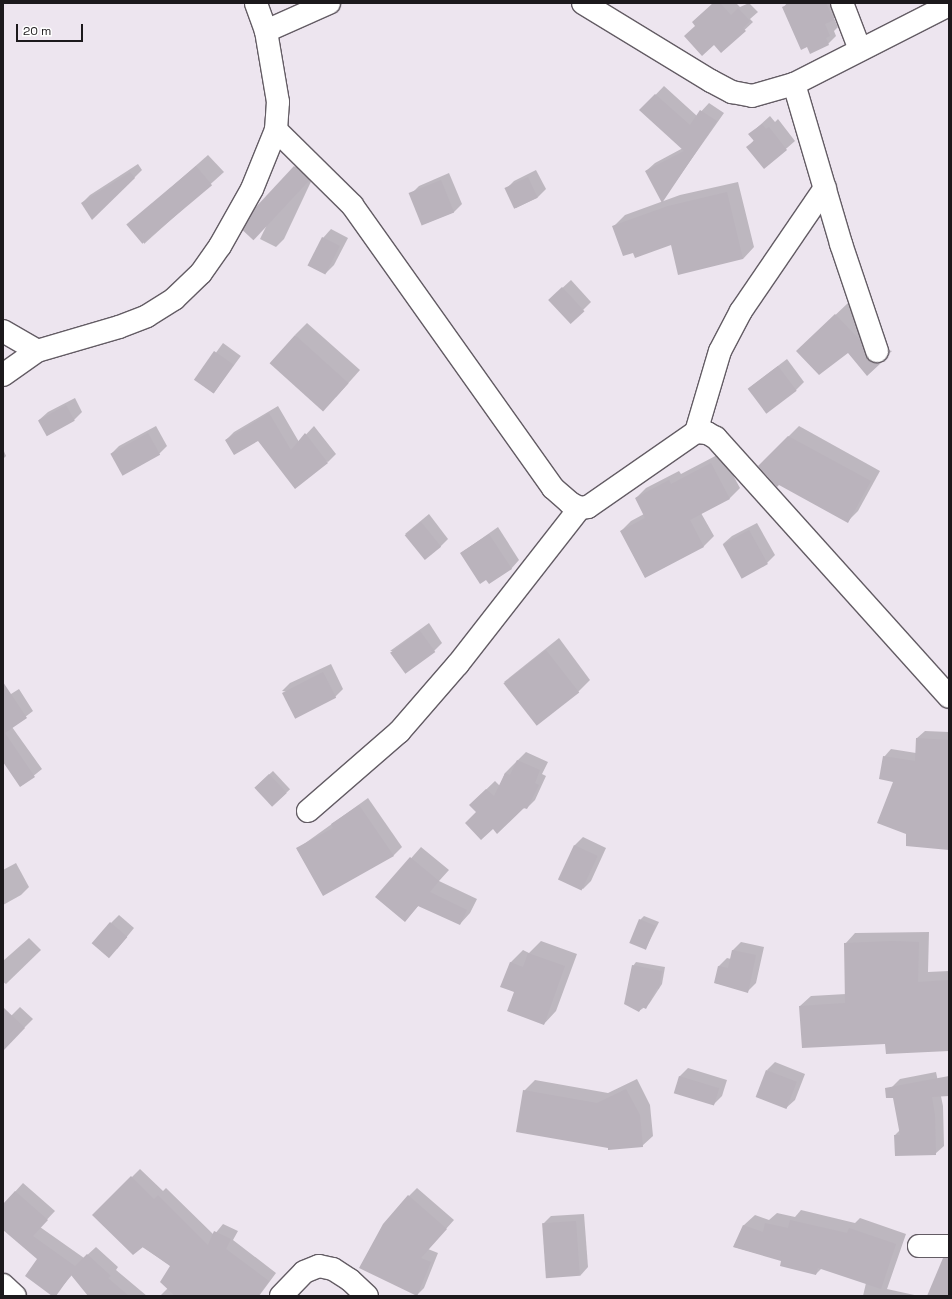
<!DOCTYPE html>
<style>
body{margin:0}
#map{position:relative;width:952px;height:1299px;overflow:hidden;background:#ede5ef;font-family:"Space Grotesk",sans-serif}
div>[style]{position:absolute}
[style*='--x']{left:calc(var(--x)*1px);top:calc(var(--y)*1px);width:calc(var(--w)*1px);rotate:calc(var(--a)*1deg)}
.shadow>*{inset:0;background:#0003;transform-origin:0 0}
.building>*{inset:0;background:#bab3bc;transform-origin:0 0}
.roads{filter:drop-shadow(1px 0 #635c64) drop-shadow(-1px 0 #635c64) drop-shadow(0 1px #635c64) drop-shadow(0 -1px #635c64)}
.street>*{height:22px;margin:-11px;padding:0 11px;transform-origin:11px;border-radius:11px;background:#fff}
span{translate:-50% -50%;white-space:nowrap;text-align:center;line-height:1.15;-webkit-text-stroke:3.5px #fff;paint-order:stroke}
.frame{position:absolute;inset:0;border:4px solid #1c191c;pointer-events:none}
.scale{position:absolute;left:16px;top:24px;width:67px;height:18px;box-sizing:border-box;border:2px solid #1c191c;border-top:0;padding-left:5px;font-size:12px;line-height:14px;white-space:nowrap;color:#1c191c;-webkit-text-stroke:3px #fff;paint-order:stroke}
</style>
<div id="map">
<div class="shadow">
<i style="clip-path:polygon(714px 3px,736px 3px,740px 7px,749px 3px,758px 12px,750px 19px,753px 22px,721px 52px)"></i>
<i style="clip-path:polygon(787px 3px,837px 3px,841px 11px,834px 18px,838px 27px,834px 31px,836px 36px,828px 44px,783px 8px)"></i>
<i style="clip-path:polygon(664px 86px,697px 116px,709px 103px,724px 113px,662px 201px,646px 171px,655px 163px,683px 148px,641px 110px)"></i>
<i style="clip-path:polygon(770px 116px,775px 122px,778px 119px,795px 141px,764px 168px,748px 147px,754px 140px,750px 134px)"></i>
<i style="clip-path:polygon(208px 155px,224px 172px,144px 244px,141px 214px)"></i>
<i style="clip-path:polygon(303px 159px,316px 171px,284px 239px,276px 247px,260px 239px,295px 167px)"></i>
<i style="clip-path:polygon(138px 164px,142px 170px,134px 178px,82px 203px,90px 195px)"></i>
<i style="clip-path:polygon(536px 170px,546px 189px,538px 197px,516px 208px,506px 189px,514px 181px)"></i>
<i style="clip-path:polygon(449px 173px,462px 204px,454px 212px,424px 224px,411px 194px,419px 186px)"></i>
<i style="clip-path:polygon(738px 182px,754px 247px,743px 259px,672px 244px,633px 252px,614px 226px,625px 215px,680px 195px)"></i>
<i style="clip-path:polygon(331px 229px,348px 238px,334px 265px,326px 273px,323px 238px)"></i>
<i style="clip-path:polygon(571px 280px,591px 302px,583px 310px,558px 292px)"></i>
<i style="clip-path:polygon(848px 303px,872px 328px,881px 348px,892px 351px,867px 374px,848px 352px,810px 339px)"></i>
<i style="clip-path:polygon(307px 323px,360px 370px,336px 397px,295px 335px)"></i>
<i style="left:223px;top:343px;width:22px;height:46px;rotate:36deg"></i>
<i style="clip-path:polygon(787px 359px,804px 382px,796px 390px,749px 388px)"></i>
<i style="clip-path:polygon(75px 398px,82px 412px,74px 420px,39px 420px,48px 412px)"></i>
<i style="clip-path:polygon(278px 406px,299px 442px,314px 426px,336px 454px,328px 462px,258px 440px,226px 440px,234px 432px)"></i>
<i style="clip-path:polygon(156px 426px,167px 446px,159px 454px,111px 454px,119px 446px)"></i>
<i style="clip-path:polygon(799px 426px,880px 471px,858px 511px,848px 521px,759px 466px)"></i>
<i style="clip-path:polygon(3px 449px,6px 456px,3px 459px)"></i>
<i style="clip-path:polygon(721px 453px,740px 488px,730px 498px,701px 513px,714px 536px,704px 546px,645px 577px,621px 531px,631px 521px,644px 514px,636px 498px,646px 488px,679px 471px,681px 474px)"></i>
<i style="clip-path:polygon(429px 514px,448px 539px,440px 547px,405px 534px)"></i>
<i style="clip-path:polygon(757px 523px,775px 555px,767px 563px,723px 544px,732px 536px)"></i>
<i style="clip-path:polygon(498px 527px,519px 560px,511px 569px,487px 578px,461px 553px)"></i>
<i style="clip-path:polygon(429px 623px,442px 643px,434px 651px,390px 651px)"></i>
<i style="clip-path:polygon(559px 638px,590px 680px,578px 692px,504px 682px)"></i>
<i style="clip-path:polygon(331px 664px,343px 689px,335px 697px,282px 691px,290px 683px)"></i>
<i style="clip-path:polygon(19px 689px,33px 711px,12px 727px,42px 769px,21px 786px,3px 760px,3px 699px)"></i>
<i style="clip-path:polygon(925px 731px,949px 732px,949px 849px,908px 833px,895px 781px,884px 757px,891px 749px,916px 753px,917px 738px)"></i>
<i style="clip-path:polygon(526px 752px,548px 762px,542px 774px,546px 776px,535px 800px,527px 808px,477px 812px,470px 805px,495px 781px,500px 786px,505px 773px)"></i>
<i style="left:273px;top:771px;width:25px;height:24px;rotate:47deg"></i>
<i style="clip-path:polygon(368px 798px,402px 847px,394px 855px,323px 894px,297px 849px)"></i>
<i style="clip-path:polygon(583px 837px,606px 848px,591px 881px,583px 889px,560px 878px,575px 845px)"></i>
<i style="clip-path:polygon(421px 847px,449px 870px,439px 881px,477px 899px,470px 913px,460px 924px,419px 905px,405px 921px,377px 897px)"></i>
<i style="clip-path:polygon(16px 863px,29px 887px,21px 895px,3px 905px,3px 870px)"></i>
<i style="clip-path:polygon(119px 915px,134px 928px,117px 949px,111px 923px)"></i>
<i style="clip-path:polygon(644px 916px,659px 922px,645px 950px,640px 920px)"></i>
<i style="clip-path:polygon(929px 932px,928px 972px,949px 971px,949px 1041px,886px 1043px,800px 1006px,811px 996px,846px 994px,845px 944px,855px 933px)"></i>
<i style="clip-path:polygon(29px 938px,41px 950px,6px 984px,3px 982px,3px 961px)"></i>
<i style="clip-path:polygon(541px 941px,577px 954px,556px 1011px,544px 1024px,516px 992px,510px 963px,523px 950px,529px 953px)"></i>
<i style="clip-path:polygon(741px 942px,764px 947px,756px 983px,748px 991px,715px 983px,719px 966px,727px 958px,731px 959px,733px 950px)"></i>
<i style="clip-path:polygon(636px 962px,665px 967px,662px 984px,649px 1004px,639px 1011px,633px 966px)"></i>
<i style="clip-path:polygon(20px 1007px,33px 1019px,4px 1048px,3px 1024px)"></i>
<i style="clip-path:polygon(775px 1062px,805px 1074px,795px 1100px,786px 1108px,767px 1070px)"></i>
<i style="clip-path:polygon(688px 1068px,727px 1080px,722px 1096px,714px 1104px,675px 1092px,680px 1076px)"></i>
<i style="clip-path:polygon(936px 1072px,943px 1106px,944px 1146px,935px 1154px,895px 1135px,900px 1130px,892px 1087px,900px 1079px)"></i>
<i style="clip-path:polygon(637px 1079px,650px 1105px,653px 1136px,642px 1146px,524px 1091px,535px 1080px,608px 1093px)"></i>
<i style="clip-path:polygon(140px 1169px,163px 1191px,166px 1188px,214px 1235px,223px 1224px,238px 1231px,233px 1240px,276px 1273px,259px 1296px,160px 1296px,168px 1288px,171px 1266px,94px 1215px)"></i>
<i style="clip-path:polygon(23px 1183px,55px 1211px,40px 1227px,84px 1258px,96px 1247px,118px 1267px,116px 1270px,147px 1296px,89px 1296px,72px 1275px,54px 1296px,38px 1259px,3px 1228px,3px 1205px)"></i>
<i style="clip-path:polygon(417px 1188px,454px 1220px,428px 1249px,438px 1253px,424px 1288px,416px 1296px,409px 1196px)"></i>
<i style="clip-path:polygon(801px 1210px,855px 1223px,860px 1218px,906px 1234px,887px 1289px,919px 1296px,863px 1296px,866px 1283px,822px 1268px,816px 1274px,782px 1260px,734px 1247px,744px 1225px,755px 1215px,769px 1220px,777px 1213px,795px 1217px)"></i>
<i style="clip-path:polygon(584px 1214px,588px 1267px,580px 1276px,543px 1224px,551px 1216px)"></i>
</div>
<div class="building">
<i style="clip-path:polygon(713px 3px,720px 3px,731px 15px,738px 8px,750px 21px,743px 28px,746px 31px,721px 53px,714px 45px,702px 56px,684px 36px,695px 26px,692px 22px)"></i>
<i style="clip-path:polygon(791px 3px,826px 3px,834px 20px,825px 24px,830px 36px,826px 38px,829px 45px,810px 54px,807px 47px,801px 50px,782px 7px)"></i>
<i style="clip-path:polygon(655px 94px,690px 125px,700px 110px,717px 121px,662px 203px,645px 171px,684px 151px,639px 110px)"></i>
<i style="clip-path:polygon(762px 124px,766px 129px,769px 127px,787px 150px,764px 169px,746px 147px,754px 141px,748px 134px)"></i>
<i style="left:196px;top:166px;width:25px;height:91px;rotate:50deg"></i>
<i style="left:294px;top:166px;width:21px;height:82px;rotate:43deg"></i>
<i style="clip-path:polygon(130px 172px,135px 178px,92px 220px,81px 203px)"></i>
<i style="left:528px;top:177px;width:23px;height:26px;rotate:65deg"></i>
<i style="left:441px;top:180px;width:35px;height:35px;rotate:68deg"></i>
<i style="clip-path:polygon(727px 192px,743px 259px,678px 275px,671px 245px,635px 258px,633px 253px,623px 256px,612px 226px,668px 206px)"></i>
<i style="left:322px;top:237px;width:20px;height:32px;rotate:27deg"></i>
<i style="left:562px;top:287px;width:33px;height:19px;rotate:47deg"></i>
<i style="clip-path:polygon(835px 314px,860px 340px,868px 360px,881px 363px,867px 376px,848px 353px,819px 375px,796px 351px)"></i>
<i style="left:295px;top:335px;width:72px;height:38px;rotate:42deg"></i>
<i style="left:214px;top:351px;width:24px;height:35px;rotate:35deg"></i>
<i style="left:778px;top:366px;width:31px;height:38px;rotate:53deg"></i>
<i style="left:66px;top:405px;width:18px;height:32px;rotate:61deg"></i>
<i style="clip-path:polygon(269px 413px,291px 450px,305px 433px,328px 463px,295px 489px,258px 441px,234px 455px,225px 440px)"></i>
<i style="left:148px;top:433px;width:25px;height:43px;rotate:61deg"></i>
<i style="clip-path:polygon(788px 436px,871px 481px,848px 523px,779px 485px,777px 487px,758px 466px)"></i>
<i style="clip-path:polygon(711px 463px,730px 499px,690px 520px,704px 547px,645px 578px,620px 531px,645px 518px,635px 498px,669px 480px,671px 484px)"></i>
<i style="left:421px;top:522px;width:32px;height:21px;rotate:51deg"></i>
<i style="left:749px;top:530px;width:39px;height:30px;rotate:61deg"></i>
<i style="clip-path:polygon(489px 534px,512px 569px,489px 584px,486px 580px,480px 584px,460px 553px)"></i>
<i style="left:420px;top:631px;width:26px;height:37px;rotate:54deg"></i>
<i style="left:546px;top:650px;width:54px;height:54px;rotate:52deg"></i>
<i style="left:323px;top:672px;width:29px;height:46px;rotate:63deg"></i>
<i style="clip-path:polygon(3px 682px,27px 718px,5px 733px,35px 777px,20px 787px,3px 762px)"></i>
<i style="clip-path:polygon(916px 738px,949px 740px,949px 850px,906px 846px,906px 834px,877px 823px,893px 782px,879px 779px,883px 756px,915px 761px)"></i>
<i style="clip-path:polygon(517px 760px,540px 770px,535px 783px,539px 785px,527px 809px,524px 808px,497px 834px,493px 829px,481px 840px,465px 823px,476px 812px,469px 805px,486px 789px,494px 796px,505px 773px,510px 775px)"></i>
<i style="left:269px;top:774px;width:26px;height:20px;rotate:47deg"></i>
<i style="clip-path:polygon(359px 805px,394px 856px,323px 896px,296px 848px,333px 828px,331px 824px)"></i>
<i style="left:574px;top:845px;width:26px;height:38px;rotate:25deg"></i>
<i style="clip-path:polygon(410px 857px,439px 881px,430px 892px,467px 910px,460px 925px,418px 906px,405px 922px,375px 897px)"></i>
<i style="left:639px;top:919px;width:18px;height:26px;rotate:22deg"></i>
<i style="left:110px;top:922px;width:23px;height:28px;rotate:41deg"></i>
<i style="clip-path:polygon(893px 941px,919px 942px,918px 982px,949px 980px,949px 1051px,886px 1054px,885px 1044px,802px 1048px,799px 1006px,845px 1003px,844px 943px)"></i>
<i style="clip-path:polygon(732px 950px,756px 955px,748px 993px,714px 983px,718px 966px,728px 968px)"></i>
<i style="clip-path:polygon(528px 953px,565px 966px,544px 1025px,507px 1011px,514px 992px,500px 987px,510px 962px,523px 967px)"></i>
<i style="clip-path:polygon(632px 965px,662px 971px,659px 989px,657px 988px,646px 1009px,642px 1007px,639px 1012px,624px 1004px)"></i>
<i style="clip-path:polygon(3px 1007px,25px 1028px,3px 1051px)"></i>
<i style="left:766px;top:1070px;width:33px;height:29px;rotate:21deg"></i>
<i style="left:679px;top:1076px;width:42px;height:18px;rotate:17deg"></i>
<i style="clip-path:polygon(949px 1076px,949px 1096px,932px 1097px,935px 1115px,936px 1155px,895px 1156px,894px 1135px,900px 1135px,893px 1098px,886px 1098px,885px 1088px)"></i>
<i style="clip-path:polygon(626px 1089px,640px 1115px,643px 1147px,608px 1150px,608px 1148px,516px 1132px,523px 1090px,597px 1103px)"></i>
<i style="clip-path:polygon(131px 1176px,154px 1199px,158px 1195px,208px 1245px,214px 1231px,231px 1239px,226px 1249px,269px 1281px,258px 1296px,175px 1296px,160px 1282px,170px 1266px,143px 1247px,133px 1255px,92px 1215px)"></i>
<i style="clip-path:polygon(15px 1191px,48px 1220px,33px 1236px,75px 1266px,87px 1254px,111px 1276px,108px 1278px,129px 1296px,88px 1296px,71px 1275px,56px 1296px,52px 1296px,25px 1276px,37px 1259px,3px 1230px,3px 1204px)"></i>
<i style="clip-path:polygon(408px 1195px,447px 1229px,421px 1258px,431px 1262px,417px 1296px,359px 1268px,383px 1224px)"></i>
<i style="clip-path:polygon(790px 1220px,847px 1233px,849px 1228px,896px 1244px,881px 1289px,818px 1268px,816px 1275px,780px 1266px,781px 1261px,733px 1247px,743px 1225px,763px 1232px,765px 1223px,788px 1228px)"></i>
<i style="left:576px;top:1221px;width:55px;height:34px;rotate:86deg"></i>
<i style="clip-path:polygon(943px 1258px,949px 1258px,949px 1296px,927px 1296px)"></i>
</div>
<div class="roads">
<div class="street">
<i style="--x:583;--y:3;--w:150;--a:31.4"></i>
<i style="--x:711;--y:81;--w:24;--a:28"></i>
<i style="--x:732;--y:92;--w:20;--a:11"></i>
<i style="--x:752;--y:96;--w:44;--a:-15.9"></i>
<i style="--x:794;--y:84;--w:174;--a:-27"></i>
<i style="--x:842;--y:3;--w:50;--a:69"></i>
<i style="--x:266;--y:31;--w:69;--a:-24"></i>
<i style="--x:794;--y:84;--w:167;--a:73.6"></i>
<i style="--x:841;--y:244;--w:113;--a:71.4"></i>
<i style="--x:276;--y:130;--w:107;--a:44.6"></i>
<i style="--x:352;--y:205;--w:347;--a:54.6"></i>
<i style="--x:553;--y:488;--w:23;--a:41"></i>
<i style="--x:570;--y:503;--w:11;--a:27"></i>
<i style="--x:580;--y:508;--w:8;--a:-7"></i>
<i style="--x:588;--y:507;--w:131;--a:-34.8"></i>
<i style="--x:696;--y:432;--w:11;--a:5"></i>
<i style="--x:707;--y:433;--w:10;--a:29"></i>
<i style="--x:716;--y:438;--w:348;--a:48"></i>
<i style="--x:3;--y:331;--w:39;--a:30"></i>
<i style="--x:3;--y:375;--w:42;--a:-35.2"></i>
<i style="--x:37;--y:351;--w:85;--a:-16.3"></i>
<i style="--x:119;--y:327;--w:30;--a:-21"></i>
<i style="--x:147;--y:316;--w:32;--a:-32"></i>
<i style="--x:174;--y:299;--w:37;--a:-44"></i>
<i style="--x:201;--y:273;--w:33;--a:-55"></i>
<i style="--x:220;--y:246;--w:65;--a:-60.7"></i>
<i style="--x:252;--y:189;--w:64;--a:-67.9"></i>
<i style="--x:276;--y:130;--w:28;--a:-86"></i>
<i style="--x:278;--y:102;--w:72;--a:-99.6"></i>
<i style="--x:266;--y:31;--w:30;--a:-110"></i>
<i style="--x:696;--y:432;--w:84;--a:-73.5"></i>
<i style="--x:720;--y:351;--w:45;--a:-62.3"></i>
<i style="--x:741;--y:311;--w:149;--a:-55.7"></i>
<i style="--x:308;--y:811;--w:121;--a:-41"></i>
<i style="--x:399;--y:732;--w:90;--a:-49.1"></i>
<i style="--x:458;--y:664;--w:198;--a:-52"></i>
<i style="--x:919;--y:1246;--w:30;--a:0"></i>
<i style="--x:3;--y:1285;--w:16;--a:43"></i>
<i style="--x:281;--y:1296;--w:33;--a:-46"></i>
<i style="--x:304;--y:1272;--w:16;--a:-22"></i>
<i style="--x:319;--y:1266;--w:14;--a:12"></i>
<i style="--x:333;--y:1269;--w:20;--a:33"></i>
<i style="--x:350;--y:1280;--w:23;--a:43"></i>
</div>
</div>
<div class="frame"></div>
<div class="scale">20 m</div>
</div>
